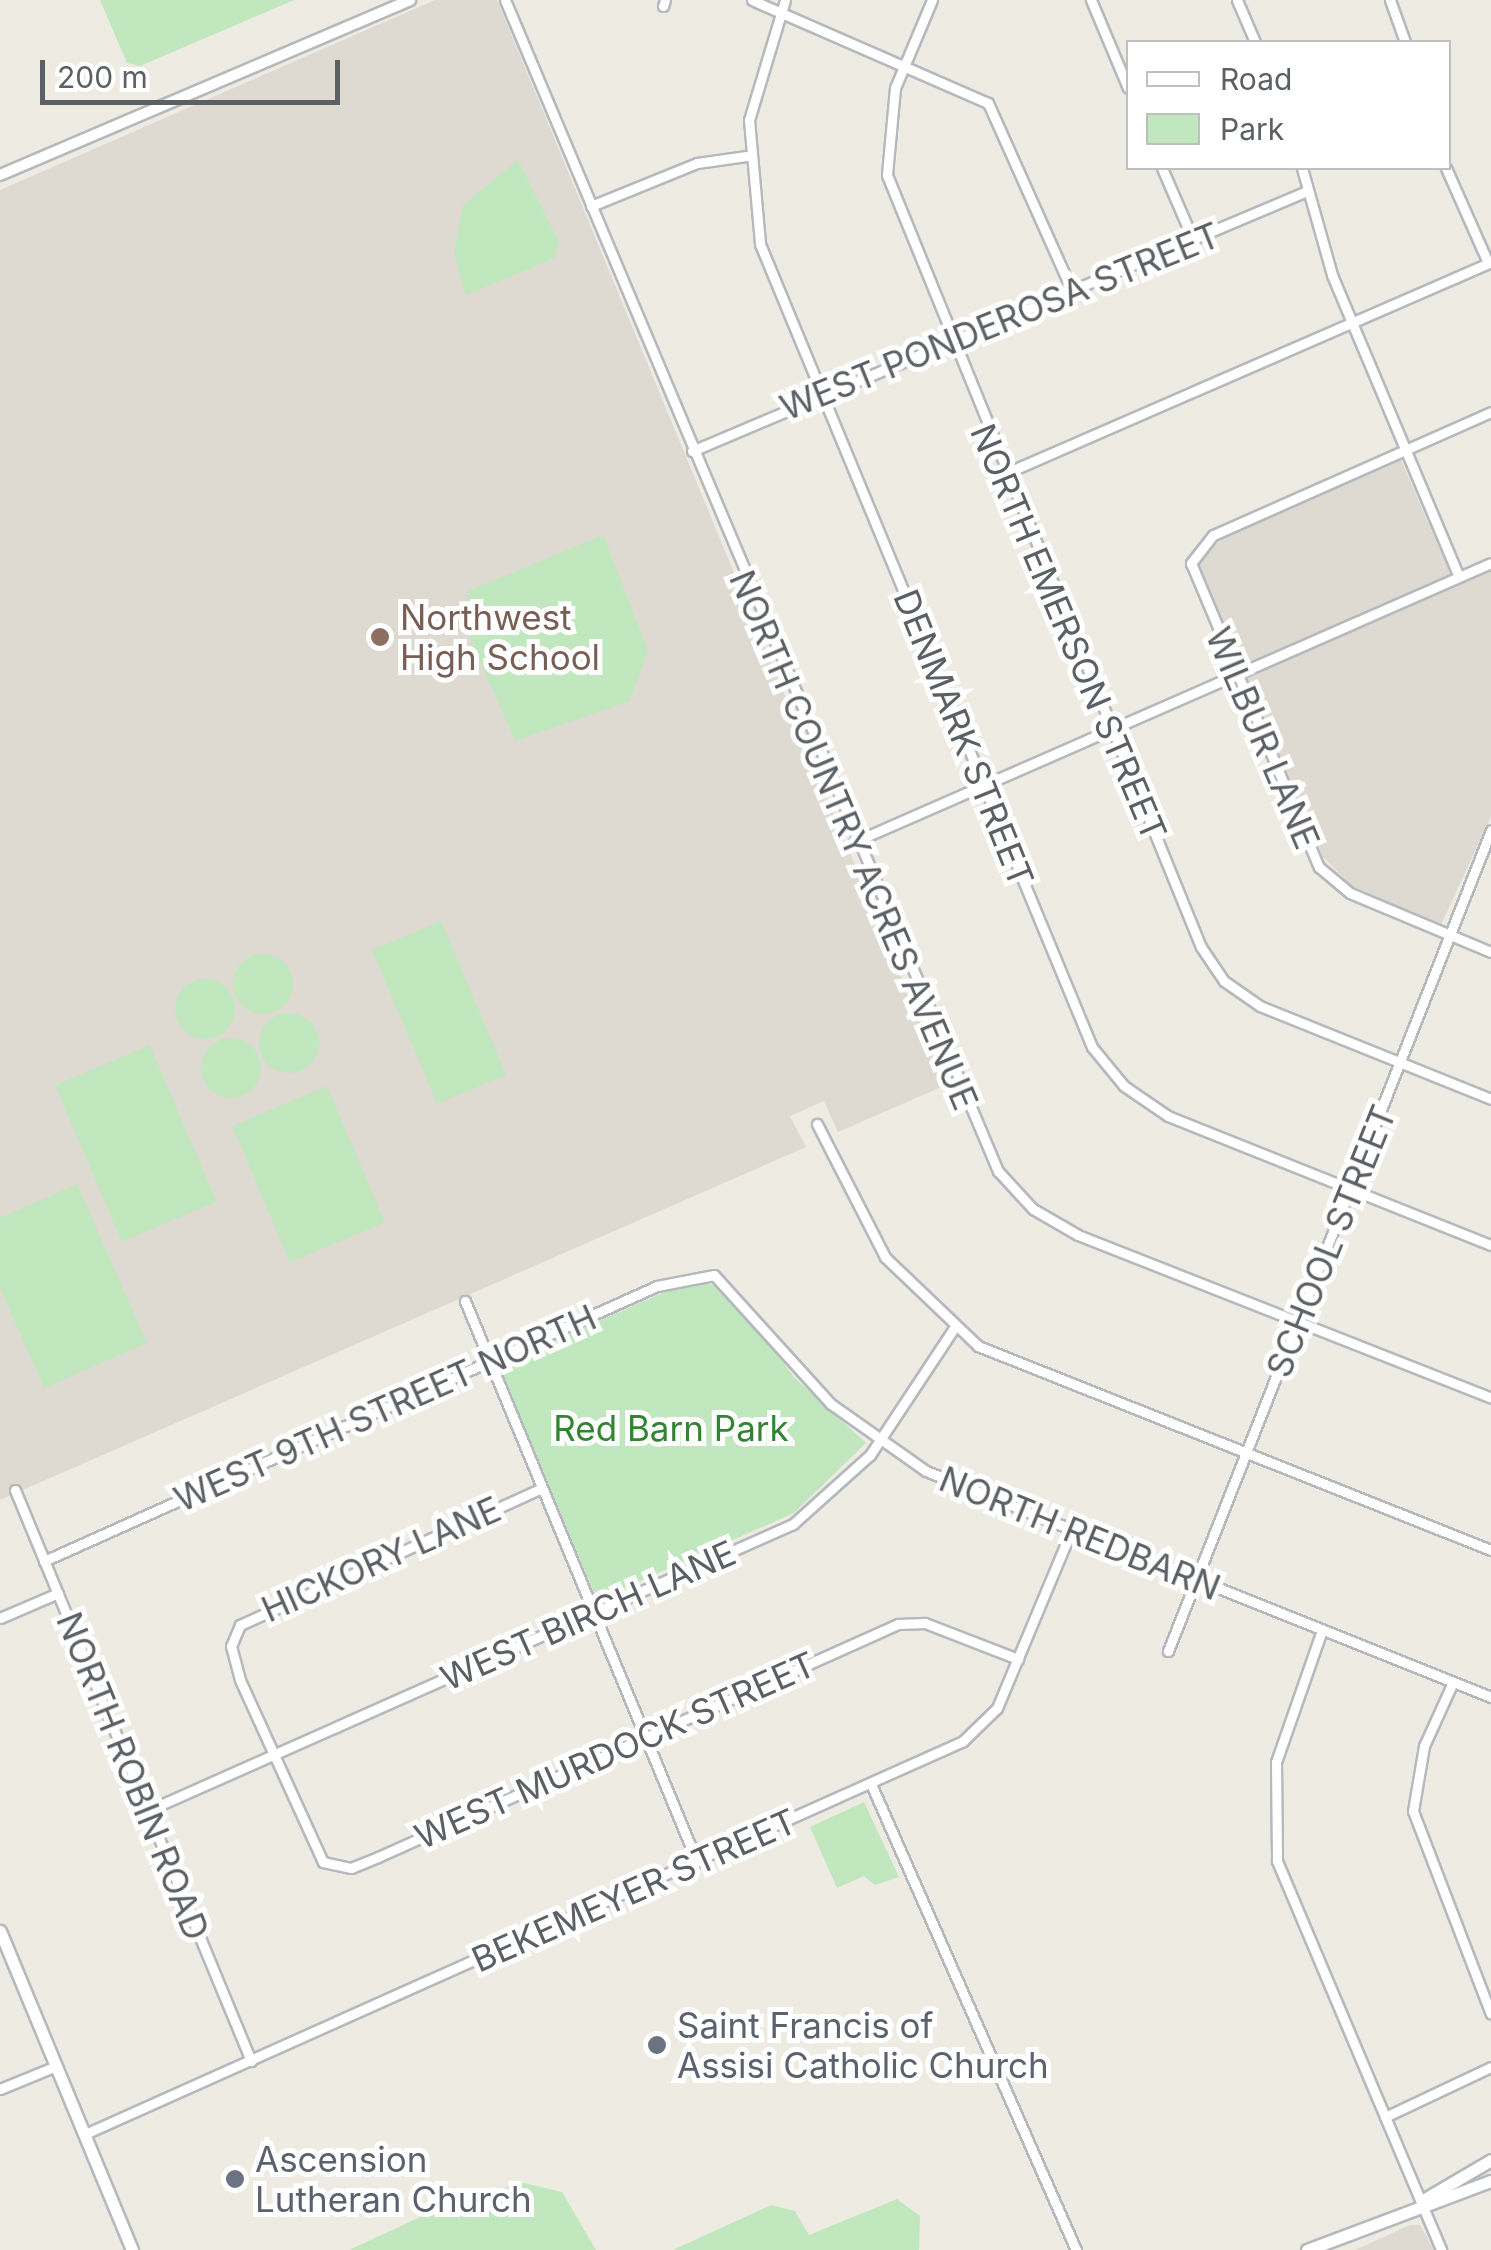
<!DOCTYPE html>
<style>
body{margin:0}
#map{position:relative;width:1491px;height:2250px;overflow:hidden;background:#eeebe3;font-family:Inter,sans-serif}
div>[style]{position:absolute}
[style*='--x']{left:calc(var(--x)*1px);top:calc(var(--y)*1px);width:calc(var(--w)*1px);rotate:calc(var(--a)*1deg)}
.education>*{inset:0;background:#dedad1}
.green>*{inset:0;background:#c1e7be;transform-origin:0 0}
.round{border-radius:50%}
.roads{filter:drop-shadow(2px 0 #b5b9be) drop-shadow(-2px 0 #b5b9be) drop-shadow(0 2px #b5b9be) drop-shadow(0 -2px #b5b9be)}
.minor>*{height:9px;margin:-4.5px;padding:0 4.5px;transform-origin:4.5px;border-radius:4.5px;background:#fff}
.tertiary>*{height:10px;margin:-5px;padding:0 5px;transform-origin:5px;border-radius:5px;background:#fff}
.secondary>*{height:11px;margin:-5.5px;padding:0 5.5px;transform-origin:5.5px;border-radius:5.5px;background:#fff}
.dots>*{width:28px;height:28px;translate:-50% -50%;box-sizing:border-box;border:5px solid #fff;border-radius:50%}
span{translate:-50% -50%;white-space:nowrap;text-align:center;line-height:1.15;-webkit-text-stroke:10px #fff;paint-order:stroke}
.street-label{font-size:35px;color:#5b6064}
.education-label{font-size:35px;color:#785e54}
.left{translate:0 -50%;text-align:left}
.park-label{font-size:35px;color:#338432}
.worship-label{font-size:35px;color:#5b616d}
.legend{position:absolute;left:1126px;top:40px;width:325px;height:130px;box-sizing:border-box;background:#fff;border:2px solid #bdbfc1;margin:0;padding:12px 18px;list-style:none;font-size:30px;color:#5b6064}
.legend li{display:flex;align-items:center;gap:20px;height:50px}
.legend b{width:50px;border:2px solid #bdbfc1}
.scale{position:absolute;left:40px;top:60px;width:300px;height:45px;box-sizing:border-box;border:5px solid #5b6064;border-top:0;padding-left:12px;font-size:30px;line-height:35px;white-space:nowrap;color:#5b6064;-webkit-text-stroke:8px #fff;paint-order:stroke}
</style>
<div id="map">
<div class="education">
<i style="clip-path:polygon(435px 0,497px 0,946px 1085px,838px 1132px,824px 1101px,790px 1116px,806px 1147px,0 1500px,0 190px)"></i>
<i style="clip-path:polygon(1401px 460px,1454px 582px,1491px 570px,1491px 816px,1441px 925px,1352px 886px,1323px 857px,1198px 561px,1225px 536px)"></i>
<i style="clip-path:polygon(1420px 2225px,1434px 2250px,1355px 2250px,1410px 2225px)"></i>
</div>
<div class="green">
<i style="clip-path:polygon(100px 0,294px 0,140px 66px,127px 63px)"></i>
<i style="clip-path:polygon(518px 160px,559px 242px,555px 258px,466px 295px,454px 253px,463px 205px)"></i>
<i style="clip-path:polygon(603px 535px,648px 650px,630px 701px,515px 741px,463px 622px,468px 591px)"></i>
<i style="left:441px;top:921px;width:167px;height:75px;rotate:67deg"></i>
<i class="round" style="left:233px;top:954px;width:60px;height:60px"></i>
<i class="round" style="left:175px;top:979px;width:60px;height:60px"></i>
<i class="round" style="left:259px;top:1013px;width:60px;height:60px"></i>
<i class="round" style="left:201px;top:1038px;width:60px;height:60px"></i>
<i style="left:150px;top:1045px;width:170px;height:103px;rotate:67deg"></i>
<i style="left:327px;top:1086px;width:148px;height:103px;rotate:67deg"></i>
<i style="clip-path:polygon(77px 1184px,147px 1343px,44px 1388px,0 1288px,0 1218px)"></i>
<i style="clip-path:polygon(692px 1280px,729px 1289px,794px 1377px,866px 1443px,794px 1513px,597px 1600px,499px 1365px)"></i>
<i style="clip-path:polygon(864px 1802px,899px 1877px,875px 1885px,864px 1876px,837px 1888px,810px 1827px)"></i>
<i style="clip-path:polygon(524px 2183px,562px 2192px,596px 2250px,349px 2250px,466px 2196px)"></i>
<i style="clip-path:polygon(897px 2199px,920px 2216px,919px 2250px,673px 2250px,771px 2205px,795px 2211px,809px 2235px)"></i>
</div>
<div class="roads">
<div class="minor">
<i style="--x:505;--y:0;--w:1271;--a:67.17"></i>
<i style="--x:998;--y:1171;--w:52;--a:47.4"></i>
<i style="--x:1033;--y:1209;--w:52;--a:30"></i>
<i style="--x:1078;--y:1235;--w:444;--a:21.5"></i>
<i style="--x:752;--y:0;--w:257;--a:23.6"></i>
<i style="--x:988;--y:103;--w:208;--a:65.9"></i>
<i style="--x:785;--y:0;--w:125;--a:106.7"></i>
<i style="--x:749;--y:120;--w:124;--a:84.9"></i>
<i style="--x:760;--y:244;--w:869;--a:67.54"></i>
<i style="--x:1092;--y:1047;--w:50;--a:50.6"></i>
<i style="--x:1124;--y:1086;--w:53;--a:34.3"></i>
<i style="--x:1168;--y:1116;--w:348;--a:21.8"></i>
<i style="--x:932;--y:0;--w:95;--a:112.8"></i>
<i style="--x:895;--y:88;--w:87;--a:95.3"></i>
<i style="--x:887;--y:175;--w:833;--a:67.87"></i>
<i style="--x:1201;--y:947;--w:41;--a:55.9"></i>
<i style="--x:1224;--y:981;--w:44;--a:34.8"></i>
<i style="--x:1260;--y:1006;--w:249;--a:21.9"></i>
<i style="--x:1091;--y:0;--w:95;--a:67.2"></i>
<i style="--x:1237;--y:0;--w:46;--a:66.8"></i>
<i style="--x:1390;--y:0;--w:45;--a:70.3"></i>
<i style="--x:663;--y:6;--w:6;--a:-72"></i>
<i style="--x:1162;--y:168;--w:81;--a:66.6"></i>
<i style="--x:1302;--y:168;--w:111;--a:74.3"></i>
<i style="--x:1332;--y:275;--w:325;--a:67.2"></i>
<i style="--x:1446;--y:168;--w:104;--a:66.1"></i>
<i style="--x:591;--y:206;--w:114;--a:-22.1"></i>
<i style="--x:697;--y:163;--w:50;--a:-8"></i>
<i style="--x:1491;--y:412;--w:304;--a:156.1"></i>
<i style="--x:1213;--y:535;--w:36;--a:128"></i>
<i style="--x:1191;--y:563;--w:330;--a:67.2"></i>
<i style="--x:1319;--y:867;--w:40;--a:40"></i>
<i style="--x:1350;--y:893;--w:153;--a:22.7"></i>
<i style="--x:692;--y:451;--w:668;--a:-22.92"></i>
<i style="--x:1004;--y:474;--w:531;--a:-23.52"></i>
<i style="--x:854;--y:842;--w:695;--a:-23.65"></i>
<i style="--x:817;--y:1124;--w:149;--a:62.9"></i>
<i style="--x:885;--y:1257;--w:129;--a:43.7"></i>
<i style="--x:978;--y:1346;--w:552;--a:21.69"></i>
<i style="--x:465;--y:1301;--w:607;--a:67.53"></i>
<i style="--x:542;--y:1488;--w:332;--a:155.6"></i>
<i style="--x:240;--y:1625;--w:23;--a:113"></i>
<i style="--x:231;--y:1646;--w:35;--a:75"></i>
<i style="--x:240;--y:1680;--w:200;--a:65.5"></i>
<i style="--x:323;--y:1862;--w:29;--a:12"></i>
<i style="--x:351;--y:1868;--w:29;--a:-22"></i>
<i style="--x:378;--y:1857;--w:570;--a:-24.14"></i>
<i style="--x:898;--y:1624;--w:27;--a:-2"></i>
<i style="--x:925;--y:1623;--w:100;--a:21.2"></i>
<i style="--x:15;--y:1490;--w:618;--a:67.54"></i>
<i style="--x:44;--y:1561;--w:672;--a:-24.16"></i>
<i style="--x:657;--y:1286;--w:58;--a:-10.9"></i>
<i style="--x:714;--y:1275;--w:174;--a:47.8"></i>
<i style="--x:831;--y:1404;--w:116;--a:35.2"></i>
<i style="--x:926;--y:1471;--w:609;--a:21.8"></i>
<i style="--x:0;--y:1618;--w:63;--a:-23.3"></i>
<i style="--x:1322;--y:1630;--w:140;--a:109.2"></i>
<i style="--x:1276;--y:1762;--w:99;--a:89.4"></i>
<i style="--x:1277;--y:1861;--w:422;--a:67.1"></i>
<i style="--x:1168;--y:1651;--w:882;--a:-68.52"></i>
<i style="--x:1453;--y:1682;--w:70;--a:114.4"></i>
<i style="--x:1424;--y:1746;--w:66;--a:99.6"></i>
<i style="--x:1413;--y:1811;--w:217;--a:69"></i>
<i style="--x:871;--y:1784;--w:509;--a:66.25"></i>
<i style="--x:149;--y:1810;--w:705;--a:-23.95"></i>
<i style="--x:793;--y:1524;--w:103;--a:-41.9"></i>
<i style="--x:870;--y:1455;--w:152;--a:-56.5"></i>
<i style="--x:0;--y:2089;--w:61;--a:-22.3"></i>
<i style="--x:1385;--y:2117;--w:117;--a:-25.3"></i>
<i style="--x:85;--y:2134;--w:962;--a:-24.11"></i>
<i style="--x:963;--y:1741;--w:47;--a:-44.1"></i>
<i style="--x:997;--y:1708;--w:192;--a:-67.3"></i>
</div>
<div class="tertiary">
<i style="--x:0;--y:175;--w:446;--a:-23.1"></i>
</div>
<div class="secondary">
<i style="--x:0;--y:1931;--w:345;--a:67.5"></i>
<i style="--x:1423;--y:2200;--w:79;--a:-30.5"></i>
<i style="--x:1307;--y:2250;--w:197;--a:-20.6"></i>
</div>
</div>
<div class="dots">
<i style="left:380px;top:637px;background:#8d6e63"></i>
<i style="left:657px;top:2045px;background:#6b7280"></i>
<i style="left:235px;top:2179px;background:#6b7280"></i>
</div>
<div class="street-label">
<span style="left:1000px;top:321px;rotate:-22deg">WEST PONDEROSA STREET</span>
<span style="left:1069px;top:632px;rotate:67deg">NORTH EMERSON STREET</span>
<span style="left:964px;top:738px;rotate:68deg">DENMARK STREET</span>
<span style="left:1263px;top:738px;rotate:67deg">WILBUR LANE</span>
<span style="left:854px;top:840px;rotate:67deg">NORTH COUNTRY ACRES AVENUE</span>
<span style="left:1331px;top:1241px;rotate:-68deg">SCHOOL STREET</span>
<span style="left:385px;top:1408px;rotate:-24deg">WEST 9TH STREET NORTH</span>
<span style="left:1080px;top:1533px;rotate:22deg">NORTH REDBARN</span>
<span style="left:381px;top:1559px;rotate:-24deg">HICKORY LANE</span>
<span style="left:588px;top:1615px;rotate:-24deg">WEST BIRCH LANE</span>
<span style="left:615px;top:1750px;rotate:-24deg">WEST MURDOCK STREET</span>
<span style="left:133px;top:1776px;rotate:68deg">NORTH ROBIN ROAD</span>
<span style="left:634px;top:1890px;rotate:-24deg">BEKEMEYER STREET</span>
</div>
<div class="education-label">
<span class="left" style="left:400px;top:637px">Northwest<br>High School</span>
</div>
<div class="park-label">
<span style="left:671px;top:1428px">Red Barn Park</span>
</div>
<div class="worship-label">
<span class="left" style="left:677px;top:2045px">Saint Francis of<br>Assisi Catholic Church</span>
<span class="left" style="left:255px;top:2179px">Ascension<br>Lutheran Church</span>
</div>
<ul class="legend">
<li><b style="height:12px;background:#fff"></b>Road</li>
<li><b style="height:28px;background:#c1e7be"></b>Park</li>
</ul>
<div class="scale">200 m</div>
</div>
